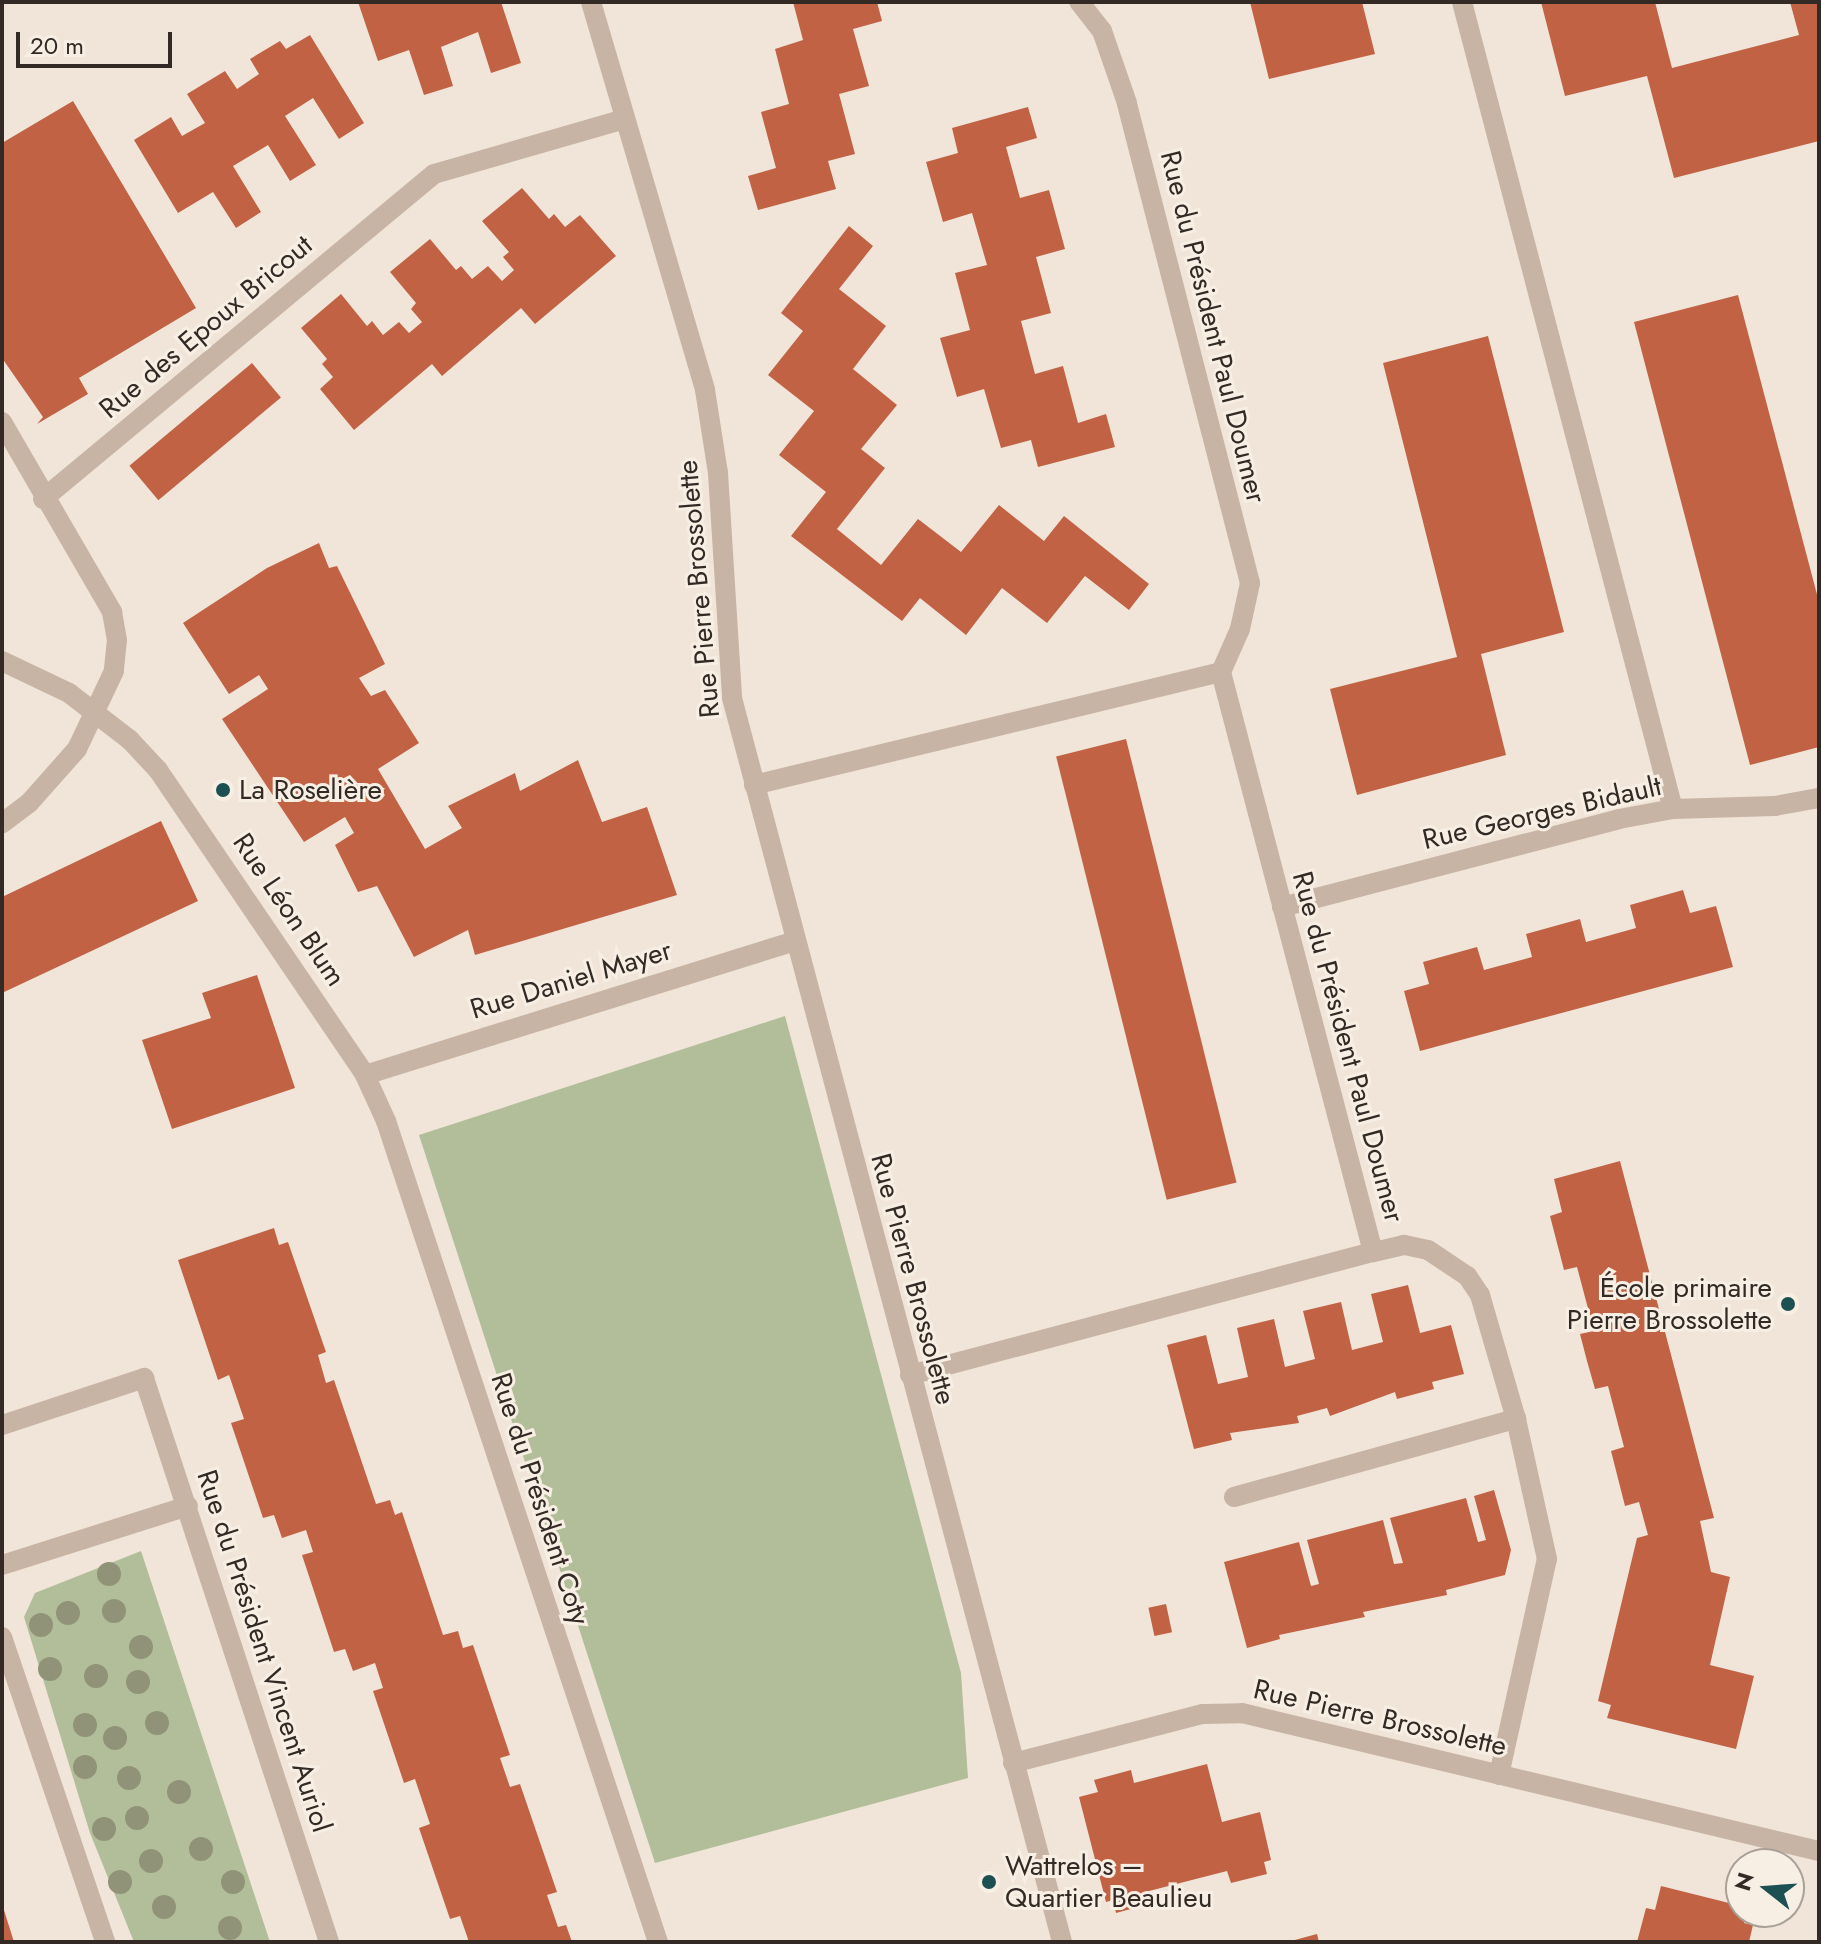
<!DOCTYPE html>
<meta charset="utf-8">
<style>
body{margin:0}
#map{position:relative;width:1821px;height:1944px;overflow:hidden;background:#f0e5d8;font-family:Jost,sans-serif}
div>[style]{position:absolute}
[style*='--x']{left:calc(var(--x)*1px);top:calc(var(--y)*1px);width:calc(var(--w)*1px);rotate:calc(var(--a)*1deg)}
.green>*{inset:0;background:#b2be99}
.building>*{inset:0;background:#c16245;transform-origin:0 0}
.minor>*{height:20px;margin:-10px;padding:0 10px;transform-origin:10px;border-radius:10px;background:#c7b4a5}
.trees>*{width:24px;height:24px;margin:-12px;border-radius:50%;background:#919379}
.dots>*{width:22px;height:22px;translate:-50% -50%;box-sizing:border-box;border:4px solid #f8efe4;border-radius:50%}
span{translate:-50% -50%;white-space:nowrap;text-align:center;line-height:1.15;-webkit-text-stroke:6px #f8efe4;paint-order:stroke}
.street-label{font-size:28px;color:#332a26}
.poi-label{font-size:28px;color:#332a26}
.left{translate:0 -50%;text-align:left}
.right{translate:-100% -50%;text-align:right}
.frame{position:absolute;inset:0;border:4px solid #332a26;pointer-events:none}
.north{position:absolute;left:1725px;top:1848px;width:80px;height:80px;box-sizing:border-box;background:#f8efe4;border:2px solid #a9a098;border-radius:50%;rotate:287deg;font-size:22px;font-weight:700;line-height:32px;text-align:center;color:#332a26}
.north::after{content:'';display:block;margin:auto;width:28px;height:36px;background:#1d5053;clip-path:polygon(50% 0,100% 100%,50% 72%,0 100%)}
.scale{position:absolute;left:16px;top:32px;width:156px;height:36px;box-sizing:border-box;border:4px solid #332a26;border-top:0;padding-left:10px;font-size:24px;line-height:28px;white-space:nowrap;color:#332a26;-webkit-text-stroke:6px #f8efe4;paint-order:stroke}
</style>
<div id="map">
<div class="green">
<i style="clip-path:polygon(785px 1016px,961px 1673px,968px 1778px,655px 1863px,419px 1135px)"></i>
<i style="clip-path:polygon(141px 1551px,270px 1942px,134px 1942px,90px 1833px,24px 1617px,35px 1593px)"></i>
</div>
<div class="building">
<i style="clip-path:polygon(358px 2px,501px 2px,521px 63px,491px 73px,478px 32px,441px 47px,453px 86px,424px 95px,409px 50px,378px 61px)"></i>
<i style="clip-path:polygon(793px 2px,877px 2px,882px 21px,853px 29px,869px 86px,839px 94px,855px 154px,828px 161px,836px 189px,758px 210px,748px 176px,776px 168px,761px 112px,789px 104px,775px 49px,803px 40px)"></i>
<i style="clip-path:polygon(1250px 2px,1362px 2px,1375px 54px,1269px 79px)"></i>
<i style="clip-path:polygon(1541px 2px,1655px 2px,1672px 68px,1799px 35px,1790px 2px,1819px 2px,1819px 141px,1674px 178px,1647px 76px,1565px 96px)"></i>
<i style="clip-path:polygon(310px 35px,364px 123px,339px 139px,313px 98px,285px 116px,316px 165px,290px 181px,268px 145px,233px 166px,261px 212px,236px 228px,213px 192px,178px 213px,134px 140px,171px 117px,182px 136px,205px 123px,187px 94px,225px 71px,237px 89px,259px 74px,250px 59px,280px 41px,286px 49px)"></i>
<i style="clip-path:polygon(73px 101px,196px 308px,79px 378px,88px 394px,37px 424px,43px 417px,2px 358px,2px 143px)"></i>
<i style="clip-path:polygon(1028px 107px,1037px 138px,1006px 147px,1020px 198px,1049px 190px,1065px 249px,1036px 257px,1051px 313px,1021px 321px,1035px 374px,1063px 366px,1078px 423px,1106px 414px,1115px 447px,1038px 467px,1031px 440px,1001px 448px,984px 389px,957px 397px,940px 338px,970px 330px,955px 273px,987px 265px,972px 213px,943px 222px,926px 162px,958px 153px,952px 128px)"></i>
<i style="clip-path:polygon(522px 188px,549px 219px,554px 214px,565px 227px,580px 215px,616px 256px,535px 324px,521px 308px,442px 376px,432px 364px,354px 430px,320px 389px,333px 377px,322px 364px,327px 359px,301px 328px,341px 294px,367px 326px,372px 321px,383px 335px,399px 322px,409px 333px,422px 322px,411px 309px,416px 303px,390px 272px,430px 239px,456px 270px,461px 266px,472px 279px,488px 266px,502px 281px,514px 270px,503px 257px,509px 252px,482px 221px)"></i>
<i style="clip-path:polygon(849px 226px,873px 246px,839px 289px,886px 326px,853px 369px,897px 405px,861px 449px,885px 468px,837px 529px,881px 565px,918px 519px,961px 552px,999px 505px,1044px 541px,1064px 516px,1149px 584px,1129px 610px,1085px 576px,1047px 623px,1002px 588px,966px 635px,920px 598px,902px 621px,791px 536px,826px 492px,779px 455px,814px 411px,768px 375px,803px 331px,781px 313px)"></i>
<i style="clip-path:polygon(1738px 295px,1819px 602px,1819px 747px,1750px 765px,1634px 322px)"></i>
<i style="clip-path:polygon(1488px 336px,1564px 632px,1481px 654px,1506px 755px,1357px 795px,1330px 689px,1457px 657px,1383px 363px)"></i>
<i style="left:252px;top:363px;width:45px;height:160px;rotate:50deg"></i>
<i style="clip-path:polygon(319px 543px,329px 568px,337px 566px,385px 664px,359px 678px,371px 696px,385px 690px,419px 743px,378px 769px,425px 849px,462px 828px,448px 806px,515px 773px,520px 791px,578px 760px,602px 822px,647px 807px,677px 895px,475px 955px,468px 930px,414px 957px,377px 886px,358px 892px,335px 845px,354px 833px,345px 817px,304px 842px,222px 719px,268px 689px,259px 675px,229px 694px,183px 623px,267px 568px)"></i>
<i style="left:1126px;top:739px;width:457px;height:72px;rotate:76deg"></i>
<i style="clip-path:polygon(161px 821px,198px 901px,2px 993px,2px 897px)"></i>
<i style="clip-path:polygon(1683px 890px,1690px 913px,1716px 906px,1733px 967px,1420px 1051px,1404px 991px,1429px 984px,1423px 962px,1477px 947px,1484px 970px,1532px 957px,1526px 934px,1580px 919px,1586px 942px,1636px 928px,1630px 905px)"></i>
<i style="clip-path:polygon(257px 975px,295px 1088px,172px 1129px,142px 1040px,211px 1018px,202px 993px)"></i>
<i style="clip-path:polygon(1620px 1161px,1714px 1518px,1700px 1521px,1711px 1572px,1730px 1577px,1710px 1665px,1754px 1676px,1736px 1749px,1607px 1718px,1611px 1705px,1598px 1701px,1637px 1538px,1648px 1535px,1639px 1502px,1625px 1506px,1611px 1451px,1624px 1447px,1608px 1386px,1595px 1389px,1587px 1361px,1580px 1334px,1594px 1331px,1577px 1267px,1564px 1270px,1550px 1216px,1562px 1212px,1554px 1179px)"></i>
<i style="clip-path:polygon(274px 1228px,279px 1245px,288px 1242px,326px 1352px,318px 1355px,326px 1383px,334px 1380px,376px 1504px,390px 1500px,395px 1515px,402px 1512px,443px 1635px,458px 1631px,463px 1648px,473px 1645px,510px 1755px,500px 1758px,510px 1787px,520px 1784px,557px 1892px,547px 1895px,558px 1927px,566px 1925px,572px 1942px,469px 1942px,460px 1916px,450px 1919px,419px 1828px,430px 1824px,415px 1779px,404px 1783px,373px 1691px,383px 1688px,375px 1663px,353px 1671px,345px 1649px,334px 1652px,302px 1555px,313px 1552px,306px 1530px,282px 1538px,274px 1515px,263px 1518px,231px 1423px,244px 1419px,229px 1375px,218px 1380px,178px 1260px)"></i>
<i style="clip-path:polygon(1408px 1285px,1420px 1333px,1451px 1325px,1464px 1374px,1432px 1382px,1434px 1389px,1397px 1399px,1395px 1392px,1330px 1416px,1327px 1408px,1297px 1416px,1299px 1423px,1230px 1433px,1232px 1440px,1194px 1449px,1167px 1345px,1206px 1335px,1218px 1384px,1248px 1377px,1237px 1328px,1274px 1319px,1285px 1367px,1315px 1359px,1303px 1311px,1341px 1302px,1352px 1350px,1383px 1342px,1371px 1294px)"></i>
<i style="clip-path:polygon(1494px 1490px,1511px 1550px,1505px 1575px,1446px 1590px,1447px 1595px,1363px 1612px,1365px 1617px,1279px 1635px,1280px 1639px,1247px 1648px,1224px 1562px,1299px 1542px,1311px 1586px,1319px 1584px,1307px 1540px,1383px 1520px,1394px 1564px,1403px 1563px,1390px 1518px,1466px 1498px,1478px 1542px,1486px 1540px,1474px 1496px)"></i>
<i style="left:1166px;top:1604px;width:29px;height:18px;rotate:78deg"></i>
<i style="clip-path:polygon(1207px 1764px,1222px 1822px,1260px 1812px,1271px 1860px,1264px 1862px,1267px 1874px,1231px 1883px,1227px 1871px,1149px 1891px,1153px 1903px,1116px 1913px,1113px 1900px,1106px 1902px,1079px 1797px,1098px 1792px,1094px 1780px,1131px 1770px,1134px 1783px)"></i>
<i style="clip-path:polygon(1661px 1886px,1741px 1906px,1741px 1912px,1746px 1912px,1744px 1923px,1753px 1925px,1749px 1942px,1637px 1942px,1646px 1908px,1655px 1910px)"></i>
<i style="clip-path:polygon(2px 1907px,3px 1907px,14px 1942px,2px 1942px)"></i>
<i style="clip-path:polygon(1317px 1934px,1319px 1942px,1291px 1942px,1291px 1941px)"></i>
</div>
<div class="minor">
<i style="--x:591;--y:2;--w:404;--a:73.6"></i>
<i style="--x:705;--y:390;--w:84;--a:81.1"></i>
<i style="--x:718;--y:473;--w:225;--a:86.4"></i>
<i style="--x:732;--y:698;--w:1287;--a:75.14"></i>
<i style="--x:1462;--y:2;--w:834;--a:75.35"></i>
<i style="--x:2;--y:422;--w:220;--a:59.9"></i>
<i style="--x:112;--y:612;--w:28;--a:80"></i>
<i style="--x:117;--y:640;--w:31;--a:96"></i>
<i style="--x:114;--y:671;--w:86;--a:115.4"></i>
<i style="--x:77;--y:749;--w:72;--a:131.6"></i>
<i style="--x:29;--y:803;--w:34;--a:143"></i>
<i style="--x:43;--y:499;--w:508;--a:-39.73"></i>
<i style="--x:434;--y:174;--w:198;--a:-16.1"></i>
<i style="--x:2;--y:661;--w:74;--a:25.5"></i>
<i style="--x:69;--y:693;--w:77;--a:37.6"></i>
<i style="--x:130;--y:740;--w:41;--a:47"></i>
<i style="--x:158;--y:770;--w:369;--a:55.8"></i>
<i style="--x:365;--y:1075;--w:51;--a:65.5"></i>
<i style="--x:386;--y:1121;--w:865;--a:71.67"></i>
<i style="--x:754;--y:785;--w:480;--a:-13.6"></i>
<i style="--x:1282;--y:907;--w:348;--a:-14.6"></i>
<i style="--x:1619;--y:819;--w:55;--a:-10.5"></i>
<i style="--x:1673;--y:809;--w:102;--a:-1.7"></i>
<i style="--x:1775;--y:806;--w:45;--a:-10.3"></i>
<i style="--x:365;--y:1075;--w:449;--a:-17.3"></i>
<i style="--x:910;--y:1375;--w:479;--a:-14.9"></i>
<i style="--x:1373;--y:1252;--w:600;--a:-104.69"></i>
<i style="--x:1221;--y:672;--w:47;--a:-66.2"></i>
<i style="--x:1240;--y:629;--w:47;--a:-77.7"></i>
<i style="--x:1250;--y:583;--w:496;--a:-104.4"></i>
<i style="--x:1127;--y:103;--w:76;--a:-109.1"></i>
<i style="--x:1102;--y:31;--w:37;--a:-128"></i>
<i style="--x:2;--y:1425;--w:150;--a:-18.3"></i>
<i style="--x:144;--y:1378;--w:594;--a:71.84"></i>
<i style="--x:1234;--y:1497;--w:293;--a:-15.5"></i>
<i style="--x:1516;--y:1419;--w:129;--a:-106.2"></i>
<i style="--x:1480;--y:1295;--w:23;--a:-124"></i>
<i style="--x:1467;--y:1276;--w:47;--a:-146.3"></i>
<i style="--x:1428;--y:1250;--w:25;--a:-168"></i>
<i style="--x:1404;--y:1245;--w:32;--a:167"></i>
<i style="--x:2;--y:1565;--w:195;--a:-17.6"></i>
<i style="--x:2;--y:1637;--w:322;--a:71.3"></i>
<i style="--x:1013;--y:1763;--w:196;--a:-14.5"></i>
<i style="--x:1203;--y:1714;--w:39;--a:-1"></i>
<i style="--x:1242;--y:1713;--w:593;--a:13.45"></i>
<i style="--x:1499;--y:1775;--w:221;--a:-77.5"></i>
<i style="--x:1547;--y:1559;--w:143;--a:-102.5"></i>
</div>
<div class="trees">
<i style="left:109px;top:1574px"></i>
<i style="left:114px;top:1611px"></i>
<i style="left:68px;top:1613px"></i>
<i style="left:41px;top:1625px"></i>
<i style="left:141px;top:1647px"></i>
<i style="left:50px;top:1669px"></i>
<i style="left:96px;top:1676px"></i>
<i style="left:138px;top:1682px"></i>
<i style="left:157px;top:1723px"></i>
<i style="left:85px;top:1725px"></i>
<i style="left:115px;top:1738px"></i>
<i style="left:85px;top:1767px"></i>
<i style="left:129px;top:1778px"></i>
<i style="left:179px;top:1792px"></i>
<i style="left:137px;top:1818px"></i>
<i style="left:104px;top:1829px"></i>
<i style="left:201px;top:1849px"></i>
<i style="left:151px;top:1861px"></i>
<i style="left:120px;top:1882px"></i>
<i style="left:233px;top:1882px"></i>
<i style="left:164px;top:1907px"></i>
<i style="left:230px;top:1928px"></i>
</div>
<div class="dots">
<i style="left:223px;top:790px;background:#1d5053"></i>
<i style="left:1788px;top:1304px;background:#1d5053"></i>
<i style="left:989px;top:1882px;background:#1d5053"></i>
</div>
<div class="street-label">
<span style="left:206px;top:327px;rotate:-40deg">Rue des Epoux Bricout</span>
<span style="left:1213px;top:327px;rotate:76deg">Rue du Président Paul Doumer</span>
<span style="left:699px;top:589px;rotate:-95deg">Rue Pierre Brossolette</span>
<span style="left:1542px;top:813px;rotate:-13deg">Rue Georges Bidault</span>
<span style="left:289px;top:910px;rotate:56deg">Rue Léon Blum</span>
<span style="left:571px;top:980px;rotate:-17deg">Rue Daniel Mayer</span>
<span style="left:1348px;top:1047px;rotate:75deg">Rue du Président Paul Doumer</span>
<span style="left:913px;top:1279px;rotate:75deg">Rue Pierre Brossolette</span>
<span style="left:540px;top:1499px;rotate:72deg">Rue du Président Coty</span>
<span style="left:264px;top:1651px;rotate:72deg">Rue du Président Vincent Auriol</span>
<span style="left:1380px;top:1718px;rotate:13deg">Rue Pierre Brossolette</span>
</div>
<div class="poi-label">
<span class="left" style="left:239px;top:790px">La Roselière</span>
<span class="right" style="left:1772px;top:1304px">École primaire<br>Pierre Brossolette</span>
<span class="left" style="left:1005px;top:1882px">Wattrelos –<br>Quartier Beaulieu</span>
</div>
<div class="frame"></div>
<div class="north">N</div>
<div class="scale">20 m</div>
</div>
